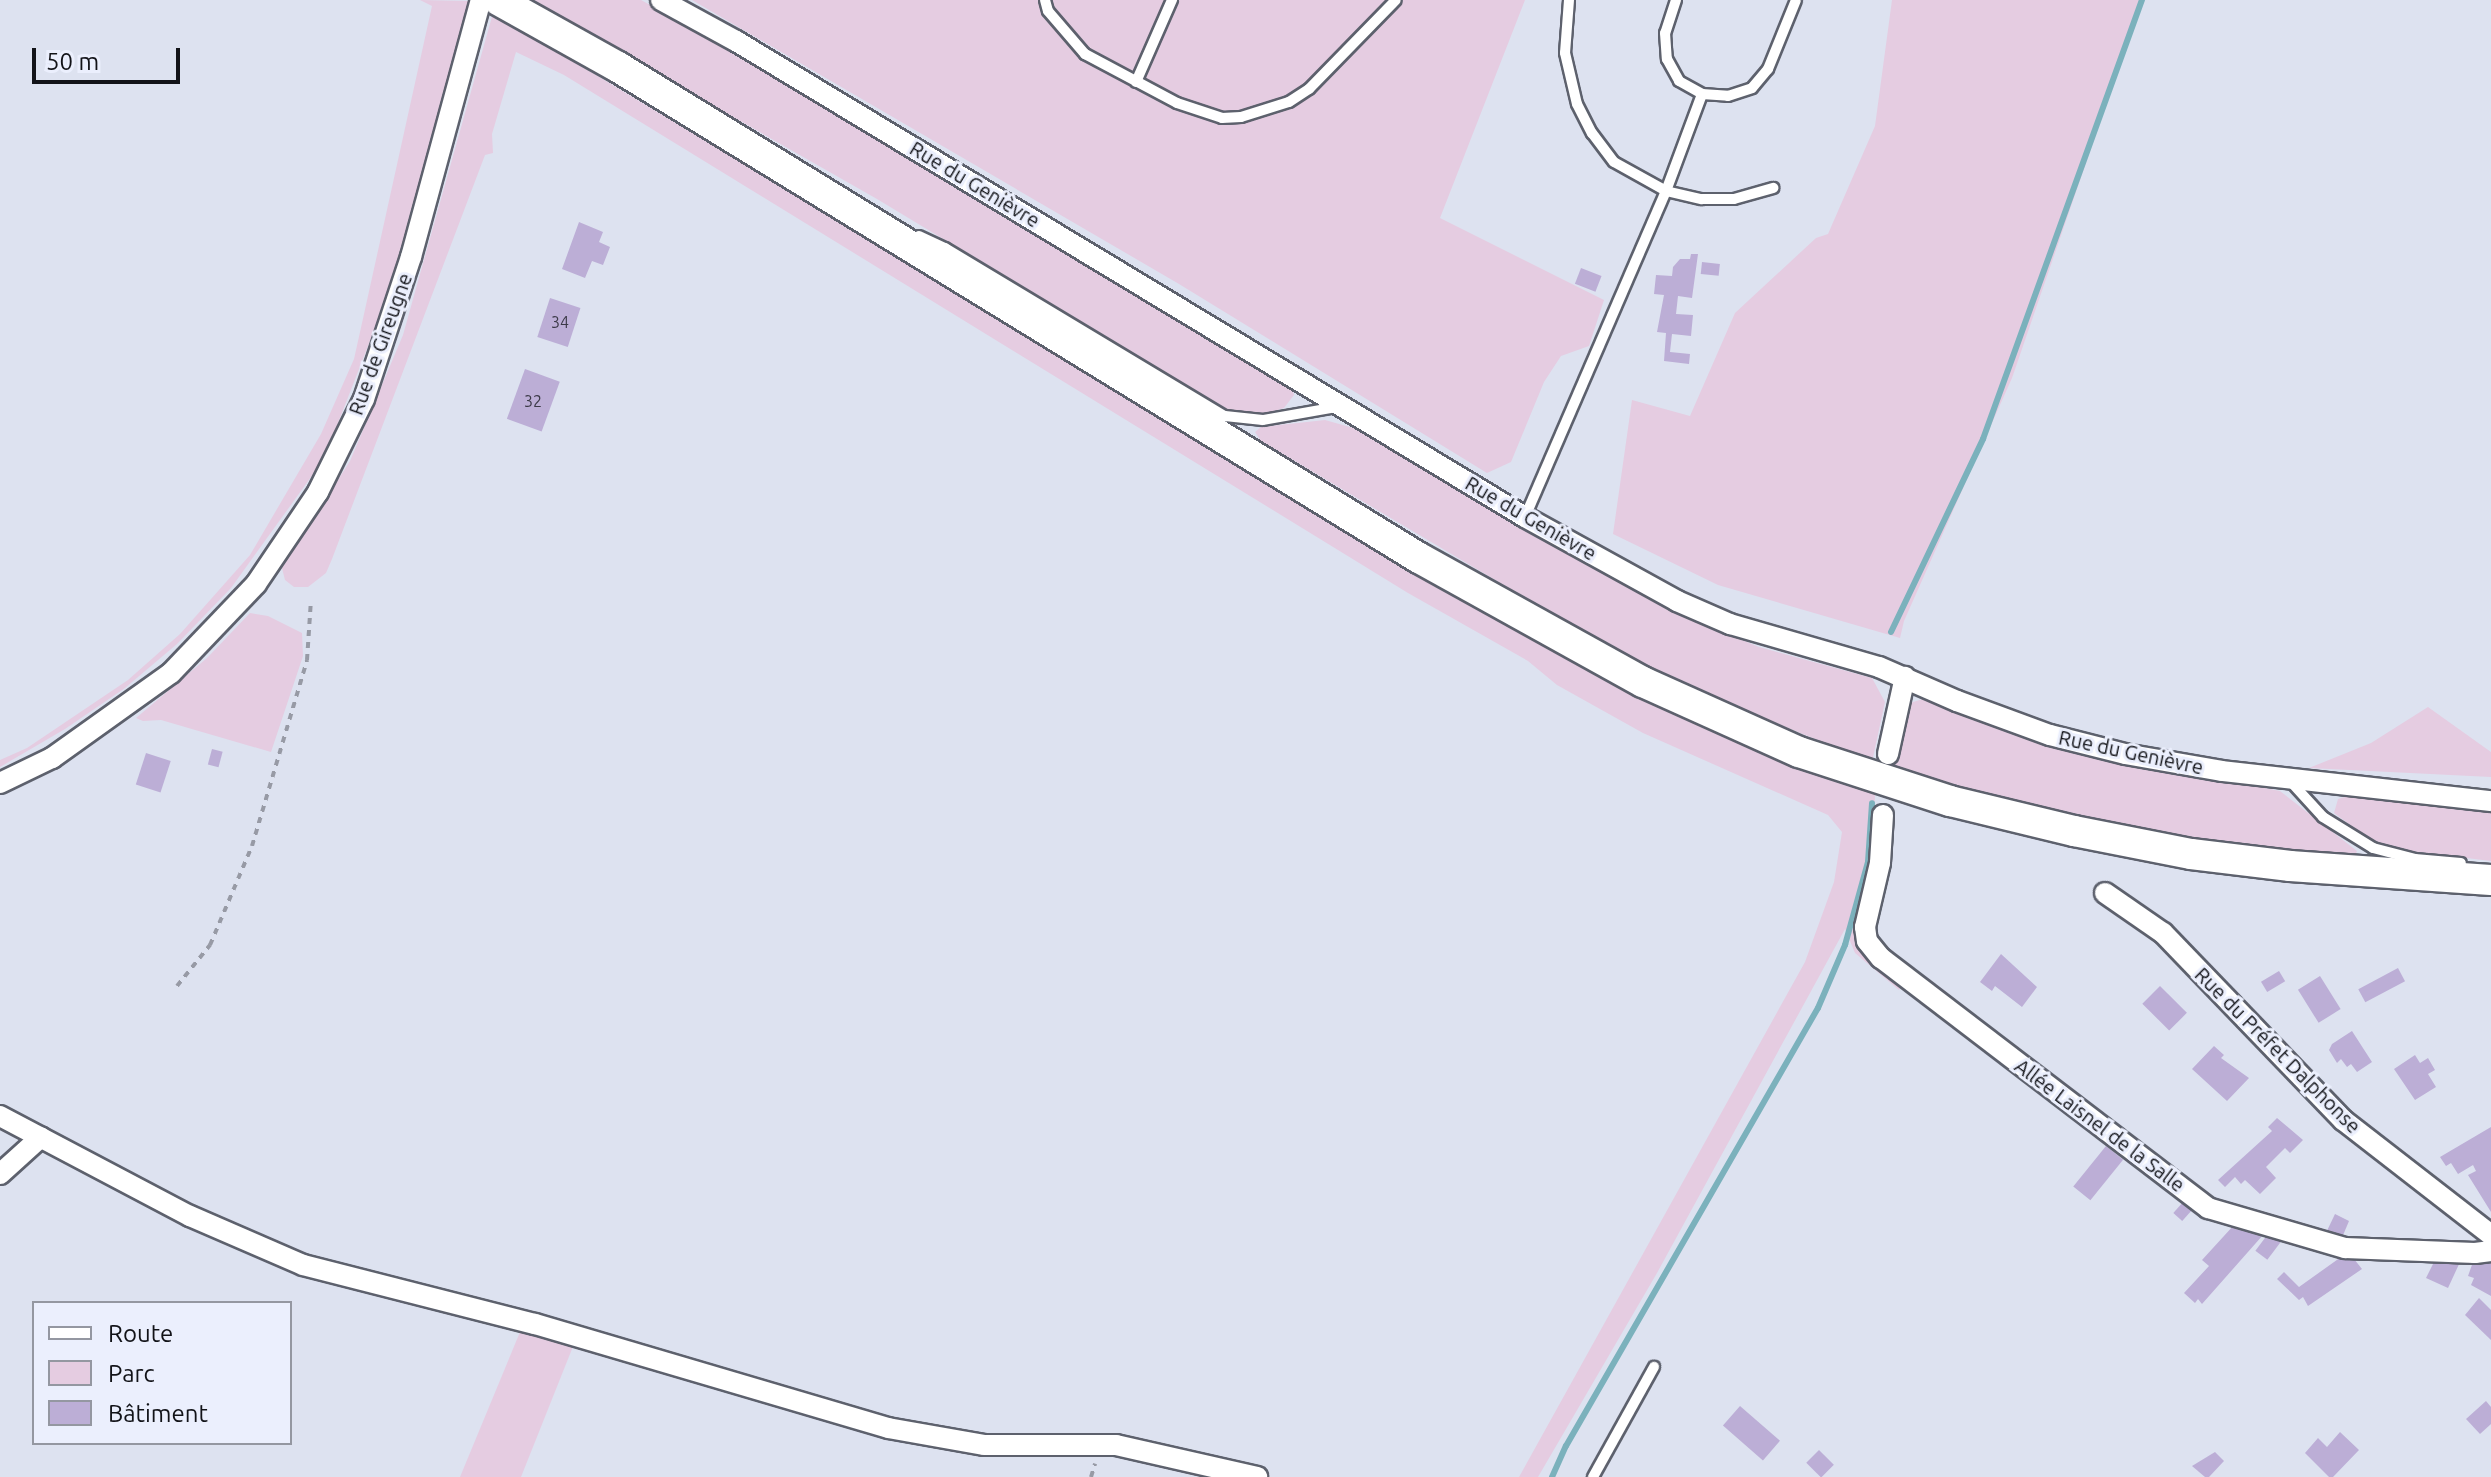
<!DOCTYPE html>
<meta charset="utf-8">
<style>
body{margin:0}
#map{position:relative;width:2491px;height:1477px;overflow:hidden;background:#dde2f0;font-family:Ubuntu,sans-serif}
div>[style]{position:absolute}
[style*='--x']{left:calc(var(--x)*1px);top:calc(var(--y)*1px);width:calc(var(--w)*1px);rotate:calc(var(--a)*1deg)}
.green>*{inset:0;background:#e5cce1}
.stream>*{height:6px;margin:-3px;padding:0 3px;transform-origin:3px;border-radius:3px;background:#7bb1bc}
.building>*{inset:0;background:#bcaed6;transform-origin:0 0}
.path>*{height:4px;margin-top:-2px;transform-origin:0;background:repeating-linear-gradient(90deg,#979aa5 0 6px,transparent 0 12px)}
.roads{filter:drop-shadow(2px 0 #5d616d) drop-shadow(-2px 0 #5d616d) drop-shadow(0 2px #5d616d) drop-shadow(0 -2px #5d616d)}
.lane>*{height:10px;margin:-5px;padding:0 5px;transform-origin:5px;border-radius:5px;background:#fff}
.street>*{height:20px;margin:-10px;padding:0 10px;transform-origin:10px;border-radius:10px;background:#fff}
.primary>*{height:30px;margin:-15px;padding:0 15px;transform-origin:15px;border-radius:15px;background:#fff}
span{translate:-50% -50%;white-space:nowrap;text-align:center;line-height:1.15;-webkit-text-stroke:6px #ebeffd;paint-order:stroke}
.number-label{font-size:16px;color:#3c3a48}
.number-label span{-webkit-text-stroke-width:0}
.street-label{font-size:20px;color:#121318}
.legend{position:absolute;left:32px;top:1301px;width:260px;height:144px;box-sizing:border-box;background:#ebeffd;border:2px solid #9497a1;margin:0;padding:10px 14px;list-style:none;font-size:24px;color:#121318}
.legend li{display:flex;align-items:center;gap:16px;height:40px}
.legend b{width:40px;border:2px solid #9497a1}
.scale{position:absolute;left:32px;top:48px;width:148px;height:36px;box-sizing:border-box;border:4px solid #121318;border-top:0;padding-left:10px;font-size:24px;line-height:28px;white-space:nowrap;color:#121318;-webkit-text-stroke:6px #ebeffd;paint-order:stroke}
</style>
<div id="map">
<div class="green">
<i style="clip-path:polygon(420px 0,469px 1px,398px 269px,324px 459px,231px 588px,177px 644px,125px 688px,65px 729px,0 767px,0 760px,27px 748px,128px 680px,180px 634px,250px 555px,321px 434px,354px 359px,364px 314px,432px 6px)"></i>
<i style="clip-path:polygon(528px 0,641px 0,725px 46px,1291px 384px,1294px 395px,1284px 408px,1268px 413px,1247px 414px,1223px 408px,877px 199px)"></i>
<i style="clip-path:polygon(692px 0,1525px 0,1440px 218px,1604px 300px,1589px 346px,1561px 356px,1544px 382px,1511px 462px,1487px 473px,1179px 284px)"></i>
<i style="clip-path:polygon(1892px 0,2142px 0,2012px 378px,1904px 621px,1900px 638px,1718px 585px,1613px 534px,1632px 400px,1690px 416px,1735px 313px,1816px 238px,1828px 234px,1875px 126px)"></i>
<i style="clip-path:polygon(493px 13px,1536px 641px,1617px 685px,1747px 745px,1875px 794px,1874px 853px,1857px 920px,1902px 985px,1899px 990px,1855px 953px,1845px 929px,1657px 1273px,1538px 1477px,1519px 1477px,1805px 962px,1834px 882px,1842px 832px,1828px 815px,1643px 733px,1557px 685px,1528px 661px,1408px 593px,564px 75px,516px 52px,492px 134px,493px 153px,485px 155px,332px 559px,326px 573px,308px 587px,294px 587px,285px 580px,282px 568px,350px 461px,403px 335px)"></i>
<i style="clip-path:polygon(1325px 420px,1364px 431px,1639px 592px,1697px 621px,1759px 647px,1872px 678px,1885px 702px,1872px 762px,1691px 689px,1586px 634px,1261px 441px,1255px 432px,1261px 427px)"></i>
<i style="clip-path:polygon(250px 613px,268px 616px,302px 633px,303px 656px,271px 752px,161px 720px,143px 721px,136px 718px,207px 658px)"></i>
<i style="clip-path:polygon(1926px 698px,2060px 748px,2280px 791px,2357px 851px,2354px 858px,2201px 843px,2013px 804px,1893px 769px,1903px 717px,1910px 703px)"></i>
<i style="clip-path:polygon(2428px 707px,2491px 752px,2491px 777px,2309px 768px,2371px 743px)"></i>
<i style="clip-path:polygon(2348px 796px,2491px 806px,2491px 861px,2392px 849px,2365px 836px,2334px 813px,2338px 799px)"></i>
<i style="clip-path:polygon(520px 1332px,574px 1344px,521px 1477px,460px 1477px)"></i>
</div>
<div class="stream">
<i style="--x:1891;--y:632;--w:214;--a:-64.5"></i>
<i style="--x:1983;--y:439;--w:467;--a:-70.1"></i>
<i style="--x:1552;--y:1477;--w:34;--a:-66"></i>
<i style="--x:1566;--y:1446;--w:505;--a:-60.09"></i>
<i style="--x:1818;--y:1008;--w:69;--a:-66.8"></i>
<i style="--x:1845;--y:945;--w:86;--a:-74.5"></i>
<i style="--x:1868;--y:862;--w:59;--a:-86.1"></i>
</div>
<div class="building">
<i style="clip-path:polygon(579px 222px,603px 232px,599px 242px,610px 247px,603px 265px,592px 261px,585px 278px,562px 269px)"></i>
<i style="clip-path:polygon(1691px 254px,1698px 254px,1692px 298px,1678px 296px,1676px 314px,1693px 315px,1691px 336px,1672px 334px,1670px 352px,1690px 354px,1689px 364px,1664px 361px,1666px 333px,1657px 332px,1664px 295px,1654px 294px,1656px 275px,1672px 276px,1673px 267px,1680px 259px,1690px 259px)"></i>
<i style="left:1702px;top:262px;width:18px;height:12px;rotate:6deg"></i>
<i style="left:1581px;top:268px;width:22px;height:17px;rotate:21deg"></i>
<i style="left:550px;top:298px;width:32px;height:41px;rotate:18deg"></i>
<i style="left:525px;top:369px;width:37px;height:53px;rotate:20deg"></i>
<i style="left:212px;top:749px;width:11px;height:16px;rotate:15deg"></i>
<i style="left:146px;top:753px;width:26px;height:33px;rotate:18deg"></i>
<i style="clip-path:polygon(2001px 954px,2037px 987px,2022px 1007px,1995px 986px,1992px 991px,1980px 982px)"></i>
<i style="left:2398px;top:968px;width:15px;height:45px;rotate:62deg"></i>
<i style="left:2279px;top:971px;width:12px;height:21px;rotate:59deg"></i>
<i style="left:2320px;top:976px;width:39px;height:26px;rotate:58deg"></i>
<i style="left:2160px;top:986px;width:38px;height:25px;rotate:45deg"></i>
<i style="clip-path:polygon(2352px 1031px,2372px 1062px,2357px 1072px,2351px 1064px,2347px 1067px,2341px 1059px,2337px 1063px,2329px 1050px,2332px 1044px)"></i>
<i style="clip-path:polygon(2214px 1046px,2224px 1055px,2221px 1058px,2249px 1078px,2227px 1101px,2192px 1069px)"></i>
<i style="clip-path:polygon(2415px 1055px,2420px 1063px,2428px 1058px,2435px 1070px,2428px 1074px,2436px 1087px,2415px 1100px,2394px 1069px)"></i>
<i style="clip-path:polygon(2277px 1118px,2303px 1140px,2290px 1153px,2285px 1148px,2266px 1167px,2276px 1178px,2260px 1194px,2245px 1180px,2241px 1184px,2235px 1177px,2225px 1187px,2218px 1180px,2272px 1131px,2268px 1127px)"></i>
<i style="clip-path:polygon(2491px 1127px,2491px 1212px,2468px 1175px,2476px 1171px,2473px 1165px,2458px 1174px,2451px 1163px,2446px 1166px,2440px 1157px)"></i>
<i style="left:2106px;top:1146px;width:22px;height:52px;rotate:39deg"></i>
<i style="left:2184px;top:1201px;width:12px;height:16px;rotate:42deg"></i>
<i style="clip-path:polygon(2335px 1214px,2349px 1221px,2341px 1240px,2325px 1235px)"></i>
<i style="clip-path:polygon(2234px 1225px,2263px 1235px,2202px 1304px,2198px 1299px,2195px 1303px,2184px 1293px,2209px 1266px,2202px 1260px)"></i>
<i style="left:2271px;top:1230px;width:15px;height:26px;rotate:37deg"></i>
<i style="clip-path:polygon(2341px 1257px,2354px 1259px,2362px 1269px,2308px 1306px,2303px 1297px,2299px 1300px,2277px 1279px,2284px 1272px,2299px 1287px)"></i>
<i style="clip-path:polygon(2435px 1260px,2460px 1262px,2448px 1288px,2426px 1278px)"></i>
<i style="clip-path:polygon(2473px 1262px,2491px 1263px,2491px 1296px,2471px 1285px,2474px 1278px,2468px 1276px)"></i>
<i style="clip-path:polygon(2479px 1298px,2491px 1310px,2491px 1340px,2465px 1315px)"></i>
<i style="clip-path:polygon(2486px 1401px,2491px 1407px,2491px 1424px,2480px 1434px,2466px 1419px)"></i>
<i style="left:1740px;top:1406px;width:53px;height:26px;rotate:41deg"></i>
<i style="clip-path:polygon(2340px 1432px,2359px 1450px,2333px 1477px,2329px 1477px,2305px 1453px,2318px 1438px,2327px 1447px)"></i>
<i style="left:1819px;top:1450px;width:21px;height:18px;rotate:45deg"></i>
<i style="clip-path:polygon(2215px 1452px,2224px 1461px,2209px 1477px,2205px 1477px,2192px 1466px)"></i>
</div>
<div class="path">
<i style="--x:177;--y:986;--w:53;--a:-51.2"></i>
<i style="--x:210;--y:945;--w:108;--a:-67"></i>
<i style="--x:252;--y:846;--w:194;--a:-73.5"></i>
<i style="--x:307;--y:660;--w:60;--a:-86.2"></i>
<i style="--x:1091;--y:1477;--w:14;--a:-73"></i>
</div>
<div class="roads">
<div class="lane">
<i style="--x:1045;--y:0;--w:11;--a:75"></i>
<i style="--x:1048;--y:11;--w:57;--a:49.3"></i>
<i style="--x:1085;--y:54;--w:104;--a:28"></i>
<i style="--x:1177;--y:103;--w:47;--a:18.4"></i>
<i style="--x:1222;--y:118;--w:19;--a:-3"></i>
<i style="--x:1241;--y:117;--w:50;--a:-17.4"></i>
<i style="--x:1289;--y:102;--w:24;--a:-33"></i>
<i style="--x:1309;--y:89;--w:124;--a:-45.7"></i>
<i style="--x:1569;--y:0;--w:53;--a:94.3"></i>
<i style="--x:1565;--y:53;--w:52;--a:76.8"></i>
<i style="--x:1577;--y:104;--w:33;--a:63"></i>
<i style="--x:1592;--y:133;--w:36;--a:53"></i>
<i style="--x:1614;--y:162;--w:60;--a:29.1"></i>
<i style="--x:1666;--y:191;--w:37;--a:13"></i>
<i style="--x:1702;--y:199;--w:32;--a:0"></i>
<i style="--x:1734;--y:199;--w:41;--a:-15.8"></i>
<i style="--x:1676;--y:0;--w:35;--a:108"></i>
<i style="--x:1665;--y:33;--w:26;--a:86"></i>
<i style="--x:1667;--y:59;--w:25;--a:61"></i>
<i style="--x:1679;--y:81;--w:26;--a:29"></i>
<i style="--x:1136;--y:82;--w:90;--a:-66.3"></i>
<i style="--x:919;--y:236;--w:29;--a:25"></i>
<i style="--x:945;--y:248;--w:327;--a:31"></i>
<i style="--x:1225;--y:416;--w:38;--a:6"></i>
<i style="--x:1263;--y:420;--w:75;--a:-10"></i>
<i style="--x:1525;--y:517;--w:355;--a:-66.6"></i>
<i style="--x:1666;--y:191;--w:103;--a:-69.6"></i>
<i style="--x:1702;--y:94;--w:26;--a:4"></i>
<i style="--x:1728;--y:96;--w:25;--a:-18"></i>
<i style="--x:1752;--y:88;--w:25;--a:-50"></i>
<i style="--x:1768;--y:69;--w:74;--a:-67.9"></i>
<i style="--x:2291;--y:782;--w:47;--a:47.6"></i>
<i style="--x:2323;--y:817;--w:59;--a:31.8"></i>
<i style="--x:2373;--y:848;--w:43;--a:14.7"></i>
<i style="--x:2415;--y:859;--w:46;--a:5"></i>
<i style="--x:1593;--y:1477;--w:126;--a:-61"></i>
</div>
<div class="street">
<i style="--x:661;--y:0;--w:85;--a:28.7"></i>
<i style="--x:736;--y:41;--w:921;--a:31.1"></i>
<i style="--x:1525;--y:517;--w:174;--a:28.9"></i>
<i style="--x:1677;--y:601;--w:58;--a:23.5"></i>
<i style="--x:1730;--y:624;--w:155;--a:16.1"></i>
<i style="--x:1879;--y:667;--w:85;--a:23.6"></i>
<i style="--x:1957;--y:701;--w:99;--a:20.1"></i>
<i style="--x:2050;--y:735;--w:77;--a:14.2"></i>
<i style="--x:2125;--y:754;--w:98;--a:9.9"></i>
<i style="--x:2222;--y:771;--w:271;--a:6.4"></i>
<i style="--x:1888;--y:754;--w:79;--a:-77.6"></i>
<i style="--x:0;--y:783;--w:58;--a:-25.7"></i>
<i style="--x:52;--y:758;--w:146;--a:-35.5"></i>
<i style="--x:171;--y:673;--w:123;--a:-46.3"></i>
<i style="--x:256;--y:584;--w:111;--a:-56"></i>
<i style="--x:318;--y:492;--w:104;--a:-63.7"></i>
<i style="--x:364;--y:399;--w:150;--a:-71.7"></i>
<i style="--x:411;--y:257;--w:266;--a:-74.8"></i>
<i style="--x:1883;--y:815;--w:48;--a:93.6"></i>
<i style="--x:1880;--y:863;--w:66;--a:103.2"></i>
<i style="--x:1865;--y:927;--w:14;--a:82"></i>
<i style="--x:1867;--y:941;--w:22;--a:51"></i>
<i style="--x:1881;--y:958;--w:412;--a:37.4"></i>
<i style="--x:2208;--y:1208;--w:143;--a:16.3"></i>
<i style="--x:2345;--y:1248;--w:130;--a:2.2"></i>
<i style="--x:2475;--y:1253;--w:16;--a:-7"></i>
<i style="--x:2105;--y:893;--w:70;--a:34.6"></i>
<i style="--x:2163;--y:933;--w:260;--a:46.1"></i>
<i style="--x:2343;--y:1120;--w:187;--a:37.8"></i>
<i style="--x:0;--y:1116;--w:215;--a:27.8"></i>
<i style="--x:190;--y:1216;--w:123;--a:23.4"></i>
<i style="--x:303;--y:1265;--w:239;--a:14.3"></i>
<i style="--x:535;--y:1324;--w:368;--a:16.4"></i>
<i style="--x:888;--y:1428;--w:97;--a:10"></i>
<i style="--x:984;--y:1445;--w:132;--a:0"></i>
<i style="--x:1116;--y:1445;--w:145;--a:12.8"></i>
<i style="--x:0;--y:1174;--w:55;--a:-42.1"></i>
</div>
<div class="primary">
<i style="--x:498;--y:0;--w:137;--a:29.2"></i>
<i style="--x:618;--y:67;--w:940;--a:31.51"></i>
<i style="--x:1419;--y:558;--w:256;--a:29"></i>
<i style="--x:1643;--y:682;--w:171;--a:24.2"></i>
<i style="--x:1799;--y:752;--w:159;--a:18"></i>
<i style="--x:1950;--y:801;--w:128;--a:13.6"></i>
<i style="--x:2074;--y:831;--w:119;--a:11.1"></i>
<i style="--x:2191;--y:854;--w:100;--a:6.9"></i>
<i style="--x:2290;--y:866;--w:201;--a:4"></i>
</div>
</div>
<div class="number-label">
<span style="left:560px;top:322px">34</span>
<span style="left:533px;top:401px">32</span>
</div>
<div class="street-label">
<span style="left:975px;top:184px;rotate:31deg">Rue du Genièvre</span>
<span style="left:380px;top:344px;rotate:-70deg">Rue de Gireugne</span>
<span style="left:1531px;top:518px;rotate:30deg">Rue du Genièvre</span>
<span style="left:2131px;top:752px;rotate:12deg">Rue du Genièvre</span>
<span style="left:2278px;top:1050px;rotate:45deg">Rue du Préfet Dalphonse</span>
<span style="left:2100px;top:1125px;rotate:37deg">Allée Laisnel de la Salle</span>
</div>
<ul class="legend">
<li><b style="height:10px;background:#fff"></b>Route</li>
<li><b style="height:22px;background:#e5cce1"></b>Parc</li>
<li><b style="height:22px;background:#bcaed6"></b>Bâtiment</li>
</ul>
<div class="scale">50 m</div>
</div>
